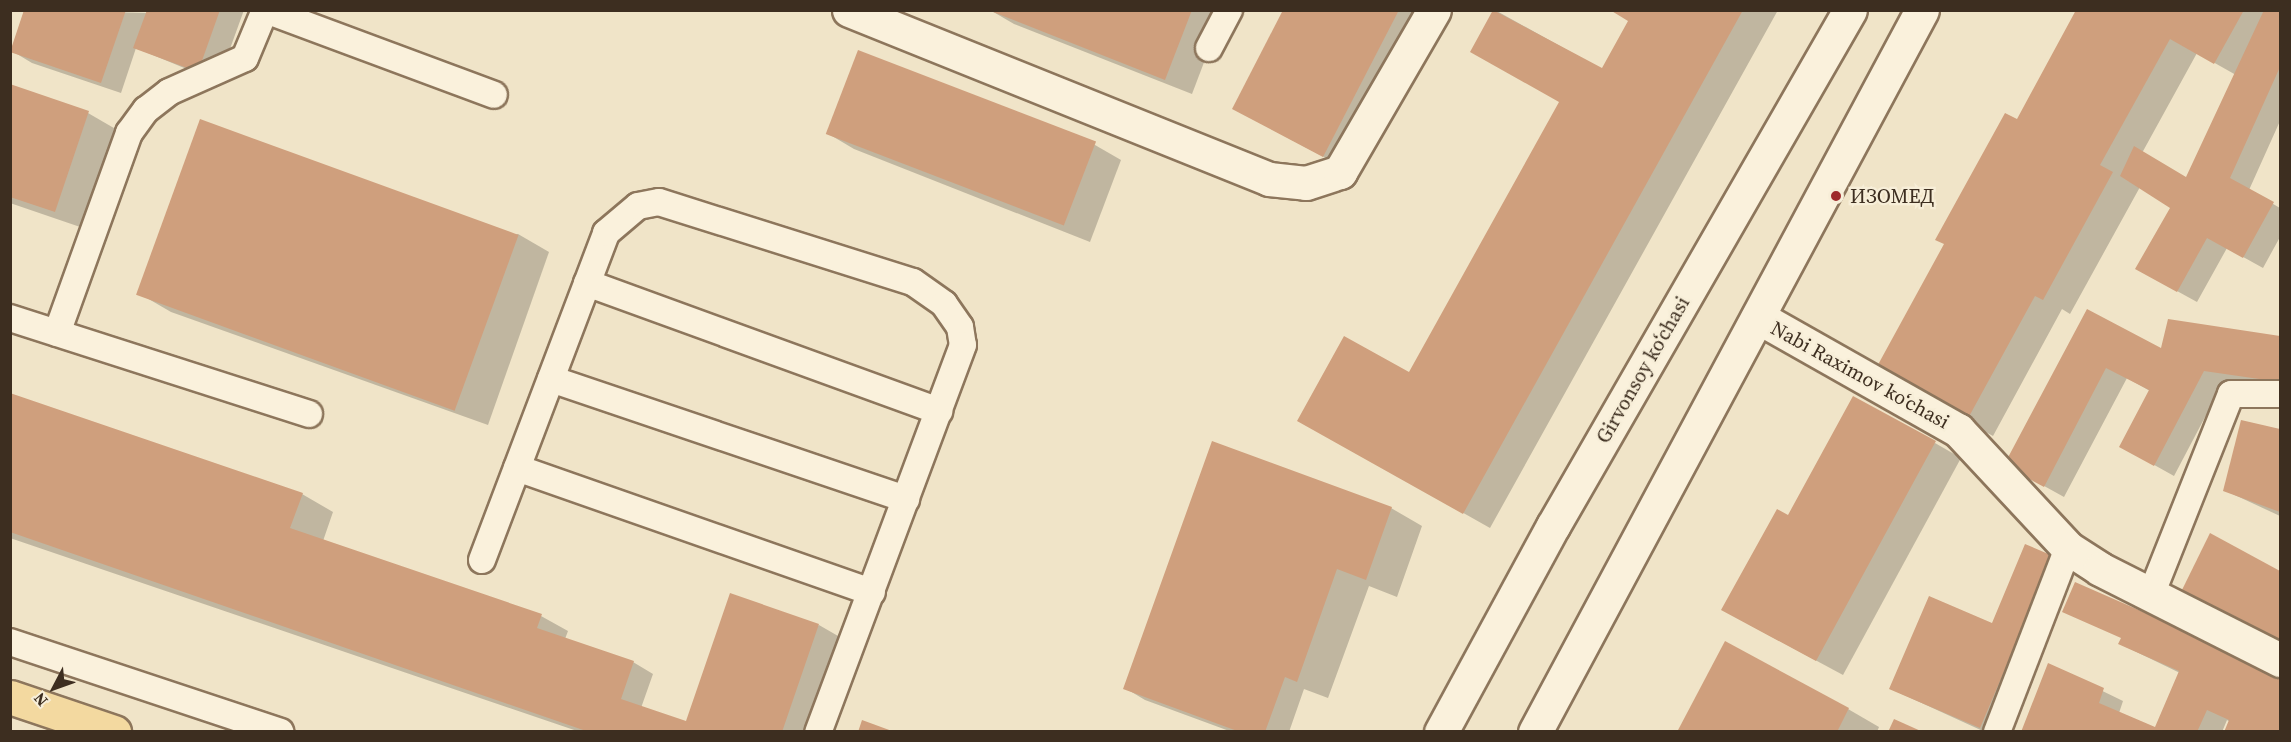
<!DOCTYPE html>
<meta charset="utf-8">
<style>
body{margin:0}
#map{position:relative;width:2291px;height:742px;overflow:hidden;background:#f0e4c8;font-family:"Source Serif 4",serif}
div>[style]{position:absolute}
[style*='--x']{left:calc(var(--x)*1px);top:calc(var(--y)*1px);width:calc(var(--w)*1px);rotate:calc(var(--a)*1deg)}
.shadow>*{inset:0;background:#0003}
.building>*{inset:0;background:#cf9f7d;transform-origin:0 0}
.roads{filter:drop-shadow(2px 0 #8d765c) drop-shadow(-2px 0 #8d765c) drop-shadow(0 2px #8d765c) drop-shadow(0 -2px #8d765c)}
.lane>*{height:26px;margin:-13px;padding:0 13px;transform-origin:13px;border-radius:13px;background:#faf1dc}
.street>*{height:33px;margin:-16.5px;padding:0 16.5px;transform-origin:16.5px;border-radius:16.5px;background:#faf1dc}
.secondary>*{height:33px;margin:-16.5px;padding:0 16.5px;transform-origin:16.5px;border-radius:16.5px;background:#faf1dc}
.primary>*{height:33px;margin:-16.5px;padding:0 16.5px;transform-origin:16.5px;border-radius:16.5px;background:#f3d9a0}
.dots>*{width:16px;height:16px;translate:-50% -50%;box-sizing:border-box;border:3px solid #f7eed8;border-radius:50%}
span{translate:-50% -50%;white-space:nowrap;text-align:center;line-height:1.15;-webkit-text-stroke:4.5px #f7eed8;paint-order:stroke}
.poi-label{font-size:20px;color:#3d2e20}
.left{translate:0 -50%;text-align:left}
.street-label{font-size:20px;color:#3d2e20}
.frame{position:absolute;inset:0;border:12px solid #3d2e20;pointer-events:none}
.north{position:absolute;left:24px;top:658px;width:60px;height:60px;-webkit-text-stroke:4px #f7eed8;paint-order:stroke;rotate:229deg;font-size:16px;font-weight:700;line-height:24px;text-align:center;color:#3d2e20}
.north::after{content:'';display:block;margin:auto;width:21px;height:27px;background:#3d2e20;clip-path:polygon(50% 0,100% 100%,50% 72%,0 100%)}
</style>
<div id="map">
<div class="shadow">
<i style="clip-path:polygon(26px 10px,147px 13px,244px 10px,218px 82px,136px 48px,121px 93px,32px 63px,12px 51px)"></i>
<i style="clip-path:polygon(990px 10px,1215px 10px,1222px 15px,1192px 94px,1014px 24px)"></i>
<i style="clip-path:polygon(1285px 10px,1439px 10px,1354px 173px,1234px 109px)"></i>
<i style="clip-path:polygon(1495px 10px,1603px 70px,1630px 21px,1612px 10px,1778px 10px,1490px 528px,1325px 435px,1409px 374px,1561px 102px,1472px 52px)"></i>
<i style="clip-path:polygon(evenodd,2078px 10px,2280px 10px,2280px 121px,2249px 190px,2280px 208px,2280px 237px,2263px 268px,2227px 248px,2197px 302px,2157px 280px,2172px 207px,2140px 187px,2070px 314px,2062px 309px,1993px 436px,1903px 387px,2018px 121px,2078px 10px,2197px 53px,2236px 75px,2187px 179px,2142px 153px,2197px 53px)"></i>
<i style="clip-path:polygon(859px 52px,1095px 145px,1121px 160px,1090px 242px,854px 149px,827px 133px)"></i>
<i style="clip-path:polygon(10px 86px,88px 113px,119px 131px,86px 229px,10px 203px)"></i>
<i style="clip-path:polygon(518px 234px,549px 252px,488px 425px,171px 312px,140px 294px)"></i>
<i style="clip-path:polygon(2088px 311px,2163px 351px,2169px 320px,2280px 338px,2280px 392px,2224px 381px,2174px 476px,2140px 457px,2150px 391px,2127px 378px,2064px 497px,2026px 476px)"></i>
<i style="clip-path:polygon(10px 394px,302px 494px,333px 512px,323px 541px,541px 616px,568px 631px,565px 639px,633px 662px,653px 674px,641px 708px,687px 723px,819px 625px,845px 640px,814px 732px,580px 732px,10px 538px)"></i>
<i style="clip-path:polygon(2242px 422px,2280px 431px,2280px 516px,2224px 490px)"></i>
<i style="clip-path:polygon(1935px 443px,1961px 458px,1843px 675px,1750px 625px,1789px 517px)"></i>
<i style="clip-path:polygon(1391px 508px,1422px 526px,1397px 597px,1369px 586px,1328px 698px,1304px 689px,1289px 732px,1232px 732px,1145px 700px,1125px 688px)"></i>
<i style="clip-path:polygon(2211px 535px,2280px 573px,2280px 650px)"></i>
<i style="clip-path:polygon(2052px 557px,2003px 732px,1985px 732px,1891px 689px,1993px 624px)"></i>
<i style="clip-path:polygon(2120px 644px,2280px 674px,2280px 732px,2226px 732px,2230px 722px,2227px 720px,2222px 732px,2022px 732px,2049px 665px,2123px 701px,2119px 713px,2156px 729px,2180px 673px)"></i>
<i style="clip-path:polygon(1848px 709px,1879px 727px,1877px 732px,1678px 732px)"></i>
</div>
<div class="building">
<i style="clip-path:polygon(24px 10px,126px 10px,101px 83px,10px 52px)"></i>
<i style="clip-path:polygon(147px 10px,220px 10px,198px 72px,133px 48px)"></i>
<i style="clip-path:polygon(988px 10px,1192px 10px,1165px 80px)"></i>
<i style="clip-path:polygon(1283px 10px,1399px 10px,1323px 157px,1232px 109px)"></i>
<i style="clip-path:polygon(1493px 10px,1602px 68px,1628px 21px,1610px 10px,1743px 10px,1463px 514px,1297px 421px,1344px 336px,1409px 372px,1559px 102px,1470px 52px)"></i>
<i style="clip-path:polygon(2076px 10px,2244px 10px,2214px 64px,2170px 39px,2100px 165px,2113px 172px,2043px 300px,2035px 296px,1966px 422px,1874px 372px,1944px 244px,1935px 240px,2005px 113px,2017px 119px)"></i>
<i style="clip-path:polygon(2264px 10px,2280px 10px,2280px 67px,2230px 178px,2274px 202px,2243px 258px,2207px 238px,2177px 292px,2135px 269px,2170px 208px,2120px 176px,2134px 146px,2186px 177px)"></i>
<i style="left:858px;top:50px;width:255px;height:90px;rotate:21deg"></i>
<i style="clip-path:polygon(10px 84px,89px 111px,55px 212px,10px 197px)"></i>
<i style="left:200px;top:119px;width:339px;height:187px;rotate:20deg"></i>
<i style="clip-path:polygon(2087px 309px,2161px 348px,2168px 319px,2280px 336px,2280px 382px,2204px 371px,2154px 466px,2119px 447px,2149px 390px,2106px 368px,2044px 487px,2004px 465px)"></i>
<i style="clip-path:polygon(10px 393px,303px 493px,290px 528px,542px 614px,537px 628px,634px 661px,621px 699px,686px 721px,730px 593px,819px 624px,782px 732px,589px 732px,10px 532px)"></i>
<i style="clip-path:polygon(1853px 396px,1936px 441px,1816px 661px,1721px 610px,1777px 509px,1788px 515px)"></i>
<i style="clip-path:polygon(2241px 420px,2280px 429px,2280px 512px,2223px 491px)"></i>
<i style="clip-path:polygon(1212px 441px,1392px 507px,1366px 580px,1337px 569px,1297px 682px,1285px 677px,1265px 732px,1240px 732px,1123px 689px)"></i>
<i style="clip-path:polygon(2210px 533px,2280px 571px,2280px 651px,2180px 594px)"></i>
<i style="clip-path:polygon(2025px 544px,2053px 556px,1980px 728px,1889px 689px,1929px 596px,1992px 623px)"></i>
<i style="clip-path:polygon(2075px 582px,2280px 672px,2280px 732px,2224px 732px,2229px 720px,2207px 710px,2197px 732px,2021px 732px,2048px 663px,2104px 688px,2099px 703px,2155px 727px,2179px 671px,2118px 644px,2121px 638px,2062px 612px)"></i>
<i style="clip-path:polygon(1725px 641px,1849px 708px,1837px 732px,1677px 732px)"></i>
<i style="clip-path:polygon(1894px 719px,1923px 732px,1888px 732px)"></i>
<i style="clip-path:polygon(862px 720px,892px 731px,892px 732px,858px 732px)"></i>
</div>
<div class="roads">
<div class="lane">
<i style="--x:266;--y:10;--w:243;--a:20.4"></i>
<i style="--x:1209;--y:48;--w:43;--a:-62.2"></i>
<i style="--x:587;--y:283;--w:375;--a:20"></i>
<i style="--x:10;--y:318;--w:314;--a:17.8"></i>
<i style="--x:57;--y:333;--w:213;--a:-70.2"></i>
<i style="--x:129;--y:133;--w:29;--a:-54"></i>
<i style="--x:146;--y:110;--w:29;--a:-38"></i>
<i style="--x:169;--y:92;--w:83;--a:-24.1"></i>
<i style="--x:245;--y:58;--w:52;--a:-67.4"></i>
<i style="--x:551;--y:379;--w:375;--a:18.7"></i>
<i style="--x:517;--y:468;--w:376;--a:19.3"></i>
<i style="--x:482;--y:560;--w:350;--a:-69.2"></i>
<i style="--x:606;--y:233;--w:42;--a:-40.2"></i>
<i style="--x:638;--y:206;--w:21;--a:-11"></i>
<i style="--x:659;--y:202;--w:266;--a:17.5"></i>
<i style="--x:913;--y:282;--w:38;--a:35"></i>
<i style="--x:944;--y:304;--w:28;--a:55"></i>
<i style="--x:960;--y:327;--w:18;--a:81"></i>
<i style="--x:963;--y:345;--w:413;--a:110.5"></i>
<i style="--x:2151;--y:595;--w:216;--a:-68.3"></i>
<i style="--x:2231;--y:394;--w:49;--a:0"></i>
<i style="--x:10;--y:642;--w:285;--a:18.4"></i>
<i style="--x:1997;--y:732;--w:197;--a:-68.9"></i>
</div>
<div class="street">
<i style="--x:849;--y:10;--w:453;--a:21.9"></i>
<i style="--x:1269;--y:179;--w:37;--a:6"></i>
<i style="--x:1306;--y:183;--w:36;--a:-18"></i>
<i style="--x:1340;--y:172;--w:187;--a:-59.9"></i>
<i style="--x:1758;--y:317;--w:230;--a:29.5"></i>
<i style="--x:1958;--y:430;--w:161;--a:47"></i>
<i style="--x:2068;--y:548;--w:38;--a:33"></i>
<i style="--x:2100;--y:569;--w:202;--a:26.8"></i>
</div>
<div class="secondary">
<i style="--x:1441;--y:732;--w:234;--a:-61.5"></i>
<i style="--x:1553;--y:526;--w:595;--a:-60.08"></i>
<i style="--x:1535;--y:732;--w:819;--a:-61.81"></i>
</div>
<div class="primary">
<i style="--x:10;--y:697;--w:110;--a:18.6"></i>
</div>
</div>
<div class="dots">
<i style="left:1836px;top:196px;background:#9e2a2b"></i>
</div>
<div class="poi-label">
<span class="left" style="left:1850px;top:196px">ИЗОМЕД</span>
</div>
<div class="street-label">
<span style="left:1643px;top:370px;rotate:-60deg">Girvonsoy koʻchasi</span>
<span style="left:1860px;top:375px;rotate:29deg">Nabi Raximov koʻchasi</span>
</div>
<div class="frame"></div>
<div class="north">N</div>
</div>
